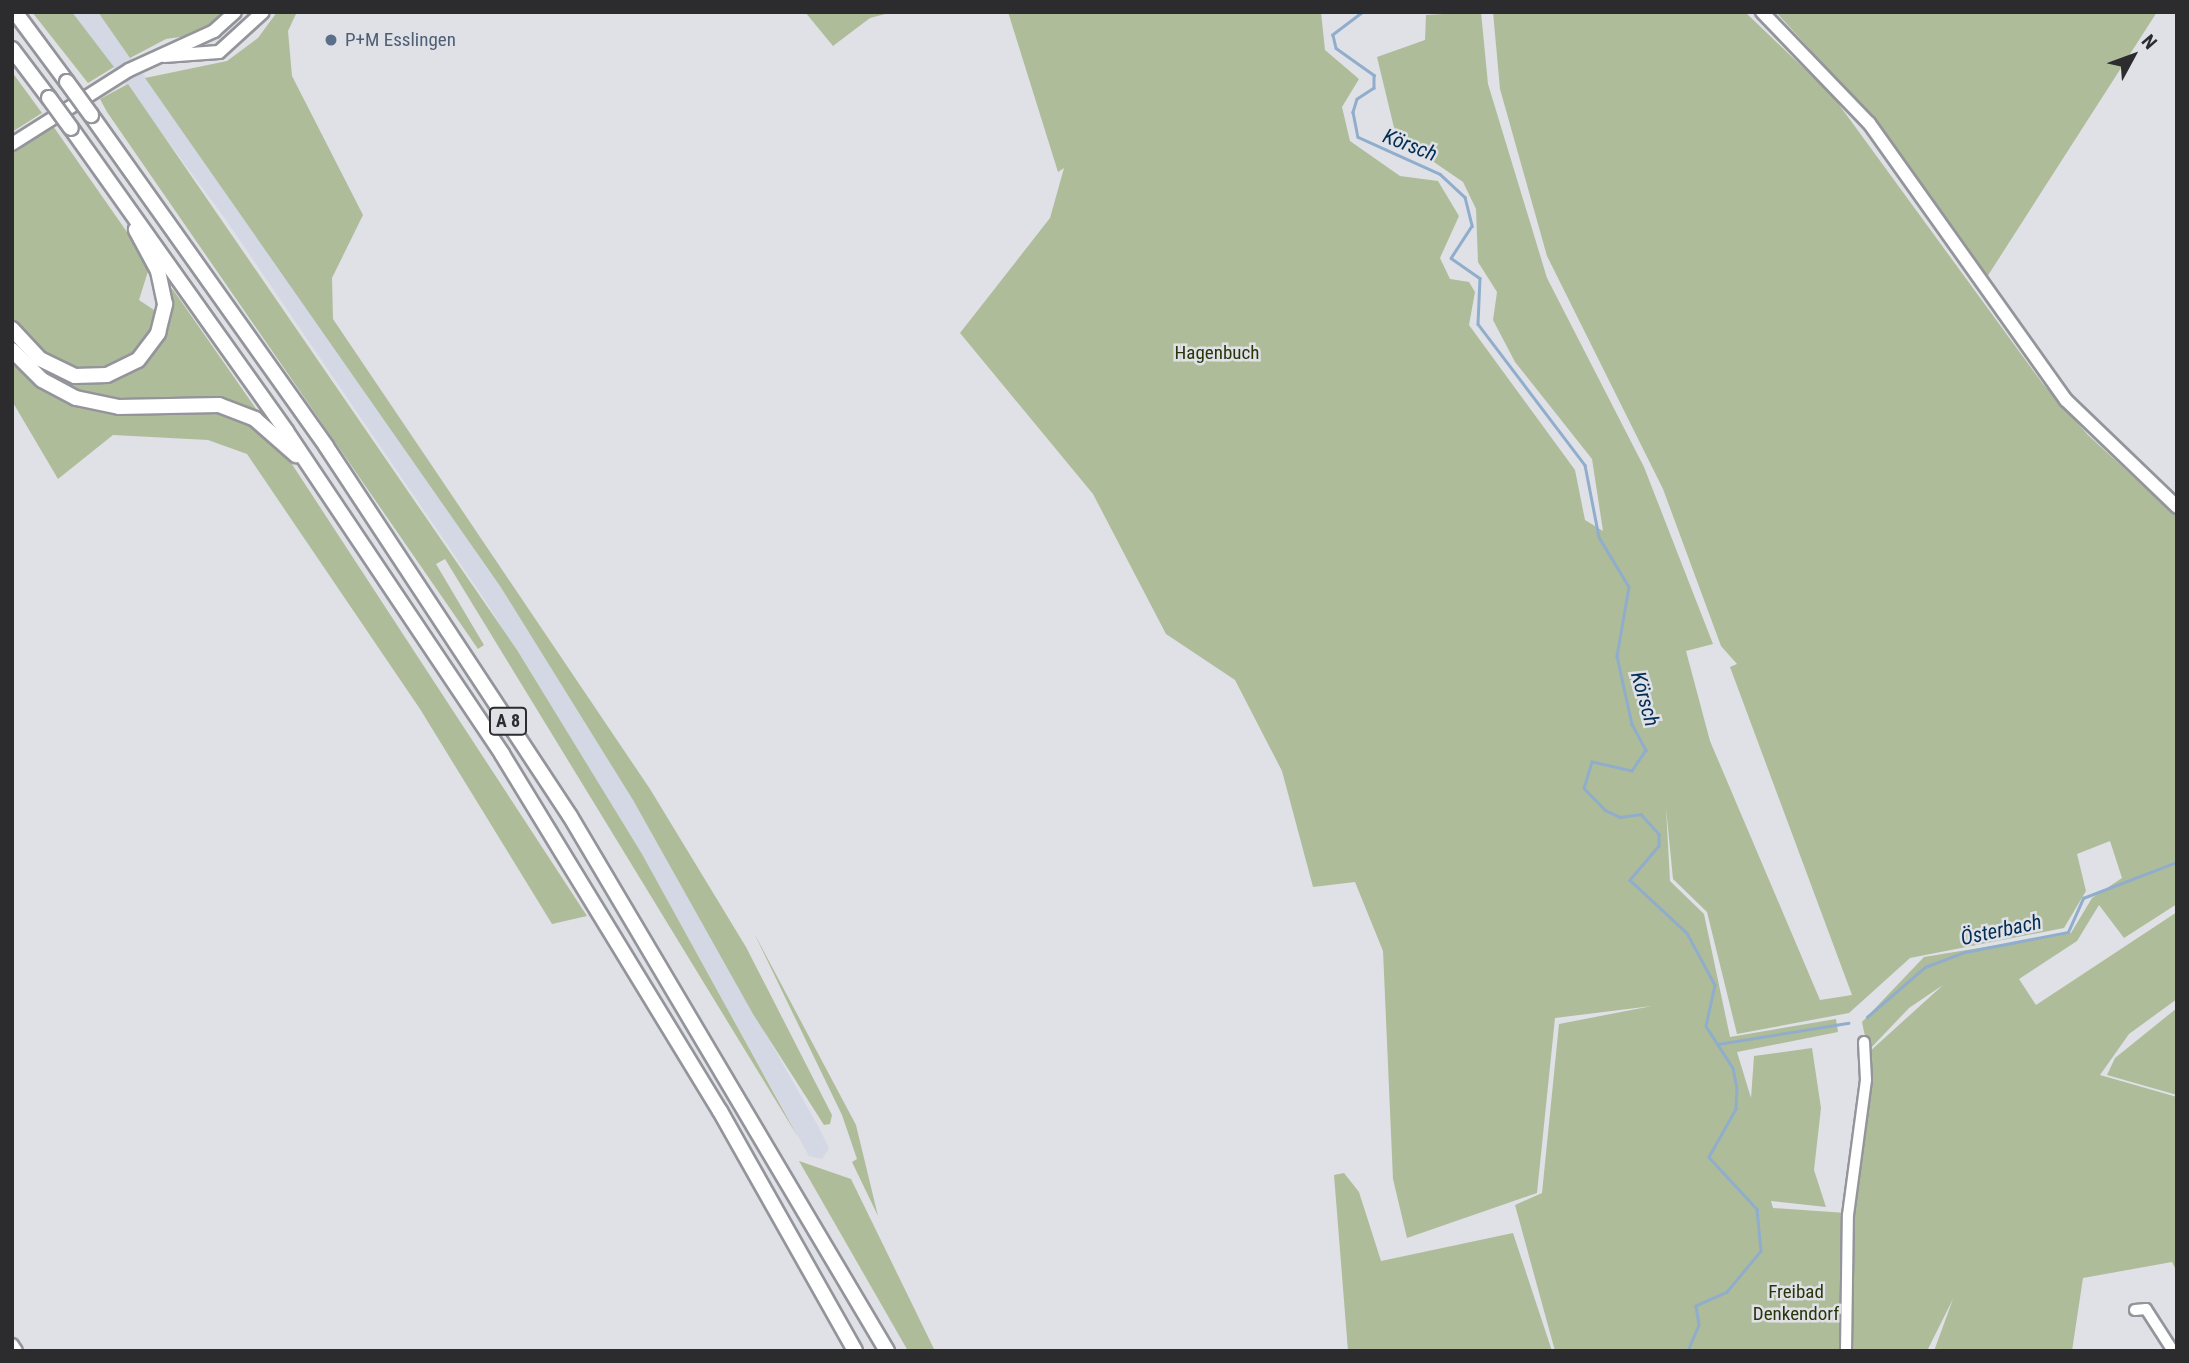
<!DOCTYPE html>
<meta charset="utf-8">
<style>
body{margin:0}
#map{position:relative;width:2189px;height:1363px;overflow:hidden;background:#dfe1e7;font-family:"Roboto Condensed",sans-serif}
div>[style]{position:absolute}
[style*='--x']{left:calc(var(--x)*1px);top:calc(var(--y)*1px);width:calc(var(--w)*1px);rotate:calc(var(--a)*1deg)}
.built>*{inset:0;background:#d4d7e4}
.green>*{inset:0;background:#afbc99}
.stream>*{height:2.5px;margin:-1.25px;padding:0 1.25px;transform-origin:1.25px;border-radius:1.25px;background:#90aecc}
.roads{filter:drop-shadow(2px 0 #94959b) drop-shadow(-2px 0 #94959b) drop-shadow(0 2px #94959b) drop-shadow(0 -2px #94959b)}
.minor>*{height:10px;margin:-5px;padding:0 5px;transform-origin:5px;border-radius:5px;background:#fff}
.major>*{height:12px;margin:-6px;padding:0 6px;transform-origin:6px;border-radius:6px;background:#fff}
.highway>*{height:14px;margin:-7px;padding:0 7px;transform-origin:7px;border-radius:7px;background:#fff}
.bridges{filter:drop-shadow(2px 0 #94959b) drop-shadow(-2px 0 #94959b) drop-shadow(0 2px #94959b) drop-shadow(0 -2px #94959b)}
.highway-bridge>*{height:14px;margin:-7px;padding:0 7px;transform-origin:7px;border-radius:7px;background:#fff}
.dots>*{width:19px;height:19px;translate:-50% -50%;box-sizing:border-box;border:4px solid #dfe1e7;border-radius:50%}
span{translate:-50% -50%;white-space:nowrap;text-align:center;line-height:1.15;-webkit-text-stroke:5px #dfe1e7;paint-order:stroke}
.shield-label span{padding:2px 5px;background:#dfe1e7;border:2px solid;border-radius:5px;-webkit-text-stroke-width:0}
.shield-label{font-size:18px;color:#2c2c2e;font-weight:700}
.service-label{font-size:19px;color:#4e5e75}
.left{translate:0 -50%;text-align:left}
.park-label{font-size:19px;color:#2a360a}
.water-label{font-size:21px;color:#002e55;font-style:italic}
.frame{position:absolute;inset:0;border:14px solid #2c2c2e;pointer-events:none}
.north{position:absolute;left:2098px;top:21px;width:70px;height:70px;-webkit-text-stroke:5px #dfe1e7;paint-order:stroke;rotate:49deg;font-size:19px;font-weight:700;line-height:28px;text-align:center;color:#2c2c2e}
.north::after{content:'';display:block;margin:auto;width:24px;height:32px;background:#2c2c2e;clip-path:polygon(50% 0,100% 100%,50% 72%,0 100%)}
</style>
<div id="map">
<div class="built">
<i style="clip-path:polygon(72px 12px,98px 12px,156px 91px,500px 586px,633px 800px,818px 1126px,829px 1148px,822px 1159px,809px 1156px,642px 854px,483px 597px,224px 217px)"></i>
</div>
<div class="green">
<i style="clip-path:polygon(32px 12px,72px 12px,114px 67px,88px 83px)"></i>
<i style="clip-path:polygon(98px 12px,230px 12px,194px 35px,166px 39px,130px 58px)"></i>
<i style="clip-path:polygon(277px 12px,296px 14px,288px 31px,292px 76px,363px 215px,332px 278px,333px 319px,650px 789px,746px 947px,832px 1115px,830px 1124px,824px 1125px,753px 1014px,633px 800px,500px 586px,145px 78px,227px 61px,258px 38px)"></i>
<i style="clip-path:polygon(805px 12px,893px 12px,870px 18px,833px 46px)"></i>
<i style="clip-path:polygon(1008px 12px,1321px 12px,1325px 50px,1359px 79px,1342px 107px,1350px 141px,1400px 176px,1438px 181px,1459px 216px,1440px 258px,1450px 279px,1469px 282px,1475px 292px,1469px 325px,1575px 470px,1585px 520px,1603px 531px,1592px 459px,1515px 362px,1493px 320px,1497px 292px,1478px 262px,1476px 209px,1463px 182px,1396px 136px,1377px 57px,1425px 40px,1426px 15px,1481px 12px,1488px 84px,1547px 278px,1644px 467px,1713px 644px,1686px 651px,1710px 741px,1820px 1000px,1852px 995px,1730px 667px,1737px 664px,1721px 646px,1663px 489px,1547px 256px,1500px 89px,1493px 12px,1745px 12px,1832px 95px,2043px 384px,2088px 435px,2177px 517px,2177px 904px,2124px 938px,2099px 905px,2077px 941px,2019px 979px,2036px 1005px,2177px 912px,2177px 999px,2129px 1034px,2100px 1075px,2177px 1097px,2177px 1272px,2172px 1262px,2083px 1278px,2072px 1351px,1934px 1351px,1953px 1299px,1927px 1351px,1849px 1351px,1852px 1194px,1867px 1128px,1868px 1053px,1943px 985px,1909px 1008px,1868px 1051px,1862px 1022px,1924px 957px,2071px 933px,2092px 898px,2122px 878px,2110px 841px,2077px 854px,2086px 891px,2064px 928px,1910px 958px,1849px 1013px,1737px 1034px,1707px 912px,1673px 879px,1666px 808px,1670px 881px,1704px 914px,1730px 1037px,1836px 1019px,1838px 1032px,1737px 1052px,1751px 1098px,1754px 1056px,1812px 1048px,1821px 1108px,1814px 1170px,1826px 1207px,1771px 1201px,1773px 1208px,1846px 1213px,1841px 1351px,1555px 1351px,1515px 1205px,1542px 1193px,1559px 1024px,1652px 1006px,1555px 1018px,1537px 1193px,1407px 1238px,1393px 1179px,1383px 951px,1355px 882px,1313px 887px,1282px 771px,1235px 680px,1166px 634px,1093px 494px,960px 333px,1050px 218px,1064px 168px,1058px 172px)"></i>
<i style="clip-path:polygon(1776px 12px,2157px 12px,1987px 277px,1866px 111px)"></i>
<i style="clip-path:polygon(12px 72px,42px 113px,12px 132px)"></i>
<i style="clip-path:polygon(128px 84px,517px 650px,642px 854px,798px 1137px,445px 559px,436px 564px,484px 645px,478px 649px,107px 112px,100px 99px)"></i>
<i style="clip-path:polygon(53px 126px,150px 265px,139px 300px,154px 310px,156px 329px,133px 358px,93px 373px,57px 365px,12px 320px,12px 153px)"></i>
<i style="clip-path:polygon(169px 286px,174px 291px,259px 413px,200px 398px,130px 403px,80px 395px,43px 375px,46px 369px,72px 379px,142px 362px)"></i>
<i style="clip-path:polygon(12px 356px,61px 396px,198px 406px,248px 421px,286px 455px,587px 916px,552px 924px,420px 709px,247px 454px,208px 440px,113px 435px,58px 479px,12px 401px)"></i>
<i style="clip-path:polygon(754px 933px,856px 1125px,878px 1216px,852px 1162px,857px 1159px,842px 1115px)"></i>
<i style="clip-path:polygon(2177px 1008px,2177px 1095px,2107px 1075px,2115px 1058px)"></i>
<i style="clip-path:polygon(799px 1161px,851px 1179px,935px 1351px,908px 1351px)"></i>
<i style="clip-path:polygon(1344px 1173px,1359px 1192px,1381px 1261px,1513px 1233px,1552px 1351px,1348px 1351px,1334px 1175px)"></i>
</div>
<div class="stream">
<i style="--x:1363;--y:12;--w:38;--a:143"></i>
<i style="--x:1333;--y:35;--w:13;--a:77"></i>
<i style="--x:1336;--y:48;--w:47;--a:35.4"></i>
<i style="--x:1374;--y:75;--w:13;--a:90"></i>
<i style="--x:1374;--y:88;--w:20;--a:147"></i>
<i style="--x:1357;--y:99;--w:14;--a:107"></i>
<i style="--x:1353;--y:112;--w:25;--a:79"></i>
<i style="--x:1358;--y:137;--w:90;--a:24.3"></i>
<i style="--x:1440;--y:174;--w:34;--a:43"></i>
<i style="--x:1465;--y:197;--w:30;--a:76"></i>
<i style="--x:1472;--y:226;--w:38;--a:123"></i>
<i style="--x:1451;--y:258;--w:35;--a:35"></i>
<i style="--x:1480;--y:278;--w:46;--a:92.5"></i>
<i style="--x:1478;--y:324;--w:177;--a:52.8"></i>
<i style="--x:1585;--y:465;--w:73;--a:79"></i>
<i style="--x:1599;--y:537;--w:58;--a:59"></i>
<i style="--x:1629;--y:587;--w:70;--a:99.9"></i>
<i style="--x:1617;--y:656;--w:70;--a:77.6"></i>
<i style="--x:1632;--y:724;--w:30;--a:62"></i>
<i style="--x:1646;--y:750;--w:25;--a:124"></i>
<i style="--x:1632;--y:771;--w:41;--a:-167.3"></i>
<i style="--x:1592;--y:762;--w:27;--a:107"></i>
<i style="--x:1584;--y:788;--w:30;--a:46"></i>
<i style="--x:1605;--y:810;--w:17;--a:25"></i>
<i style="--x:1620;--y:817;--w:21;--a:-8"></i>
<i style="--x:1641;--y:814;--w:27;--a:48"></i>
<i style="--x:1659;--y:834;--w:12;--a:90"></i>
<i style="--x:1659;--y:846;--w:45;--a:130.5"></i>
<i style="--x:1630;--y:880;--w:78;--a:42.9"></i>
<i style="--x:1687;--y:933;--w:59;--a:61.7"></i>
<i style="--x:1715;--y:985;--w:42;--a:102.4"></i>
<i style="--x:1706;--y:1026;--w:50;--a:57.3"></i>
<i style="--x:1733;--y:1068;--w:20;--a:79"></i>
<i style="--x:1737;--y:1088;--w:21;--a:93"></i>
<i style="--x:1736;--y:1109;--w:55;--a:119.4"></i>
<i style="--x:1709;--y:1157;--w:71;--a:47.3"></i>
<i style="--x:1757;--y:1209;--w:42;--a:84.6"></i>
<i style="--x:1761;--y:1251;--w:53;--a:129.7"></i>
<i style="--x:1727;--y:1292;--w:34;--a:156"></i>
<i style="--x:1696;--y:1306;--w:19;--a:81"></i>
<i style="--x:1699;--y:1325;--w:28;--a:113"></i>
<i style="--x:1867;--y:1017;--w:77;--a:-40.8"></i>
<i style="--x:1925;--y:967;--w:43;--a:-20.6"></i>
<i style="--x:1965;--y:952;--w:105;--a:-11"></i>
<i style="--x:2068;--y:932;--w:37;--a:-66"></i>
<i style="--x:2083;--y:898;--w:101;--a:-21"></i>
<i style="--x:1718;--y:1044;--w:132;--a:-9.2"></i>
</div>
<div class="roads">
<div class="minor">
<i style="--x:2135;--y:1310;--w:11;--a:-5"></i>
<i style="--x:2146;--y:1309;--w:50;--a:57.3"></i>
<i style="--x:1846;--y:1351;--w:136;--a:-89.2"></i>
<i style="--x:1848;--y:1215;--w:136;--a:-82.4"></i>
<i style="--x:1866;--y:1080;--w:38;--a:-93"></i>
</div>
<div class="major">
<i style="--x:1762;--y:12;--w:154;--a:46.1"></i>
<i style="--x:1869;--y:123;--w:340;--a:54.6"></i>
<i style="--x:2066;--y:400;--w:154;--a:43.9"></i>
<i style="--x:164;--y:56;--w:55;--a:-4.2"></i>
<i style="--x:219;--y:52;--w:59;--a:-42.3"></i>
<i style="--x:12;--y:144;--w:138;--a:-32.3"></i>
<i style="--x:129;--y:70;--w:94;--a:-24.6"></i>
<i style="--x:214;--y:31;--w:28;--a:-42"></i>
<i style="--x:12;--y:1345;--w:7;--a:56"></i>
</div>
<div class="highway">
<i style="--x:15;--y:12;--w:87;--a:53.4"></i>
<i style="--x:12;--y:49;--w:61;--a:52.9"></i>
<i style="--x:91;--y:115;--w:406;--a:54.6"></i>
<i style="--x:326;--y:446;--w:443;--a:56.6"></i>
<i style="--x:570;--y:816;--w:622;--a:59.35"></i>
<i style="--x:71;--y:128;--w:372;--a:54.6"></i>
<i style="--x:286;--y:431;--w:389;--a:56.2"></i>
<i style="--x:502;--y:754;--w:418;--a:58.6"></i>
<i style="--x:720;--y:1111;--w:275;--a:60.6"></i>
<i style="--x:12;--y:329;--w:41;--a:47"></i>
<i style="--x:40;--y:359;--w:39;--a:26"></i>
<i style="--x:75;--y:376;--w:32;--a:-2"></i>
<i style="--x:107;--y:375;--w:34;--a:-26"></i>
<i style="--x:138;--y:360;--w:34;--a:-53"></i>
<i style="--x:158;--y:333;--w:30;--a:-76"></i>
<i style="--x:165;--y:304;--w:34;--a:-102"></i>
<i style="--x:158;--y:271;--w:47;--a:-118.2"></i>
<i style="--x:12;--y:350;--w:42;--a:45"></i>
<i style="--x:42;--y:380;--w:38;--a:28"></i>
<i style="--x:76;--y:398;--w:44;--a:11.8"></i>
<i style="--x:119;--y:407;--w:100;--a:-1.1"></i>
<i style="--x:219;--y:405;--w:39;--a:21"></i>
<i style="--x:255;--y:419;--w:55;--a:41.3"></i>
</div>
</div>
<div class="bridges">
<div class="highway-bridge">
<i style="--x:67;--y:82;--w:41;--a:54"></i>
<i style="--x:49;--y:98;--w:37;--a:54"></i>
</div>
</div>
<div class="dots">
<i style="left:331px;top:40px;background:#5c6f8a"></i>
</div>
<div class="shield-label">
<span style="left:508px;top:721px">A 8</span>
</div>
<div class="service-label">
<span class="left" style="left:345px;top:40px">P+M Esslingen</span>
</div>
<div class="park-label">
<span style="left:1217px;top:353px">Hagenbuch</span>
<span style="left:1796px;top:1303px">Freibad<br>Denkendorf</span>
</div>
<div class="water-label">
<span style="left:1410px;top:145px;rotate:21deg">Körsch</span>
<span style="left:1645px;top:699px;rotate:74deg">Körsch</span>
<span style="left:2001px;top:930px;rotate:-12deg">Österbach</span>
</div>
<div class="frame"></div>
<div class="north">N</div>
</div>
